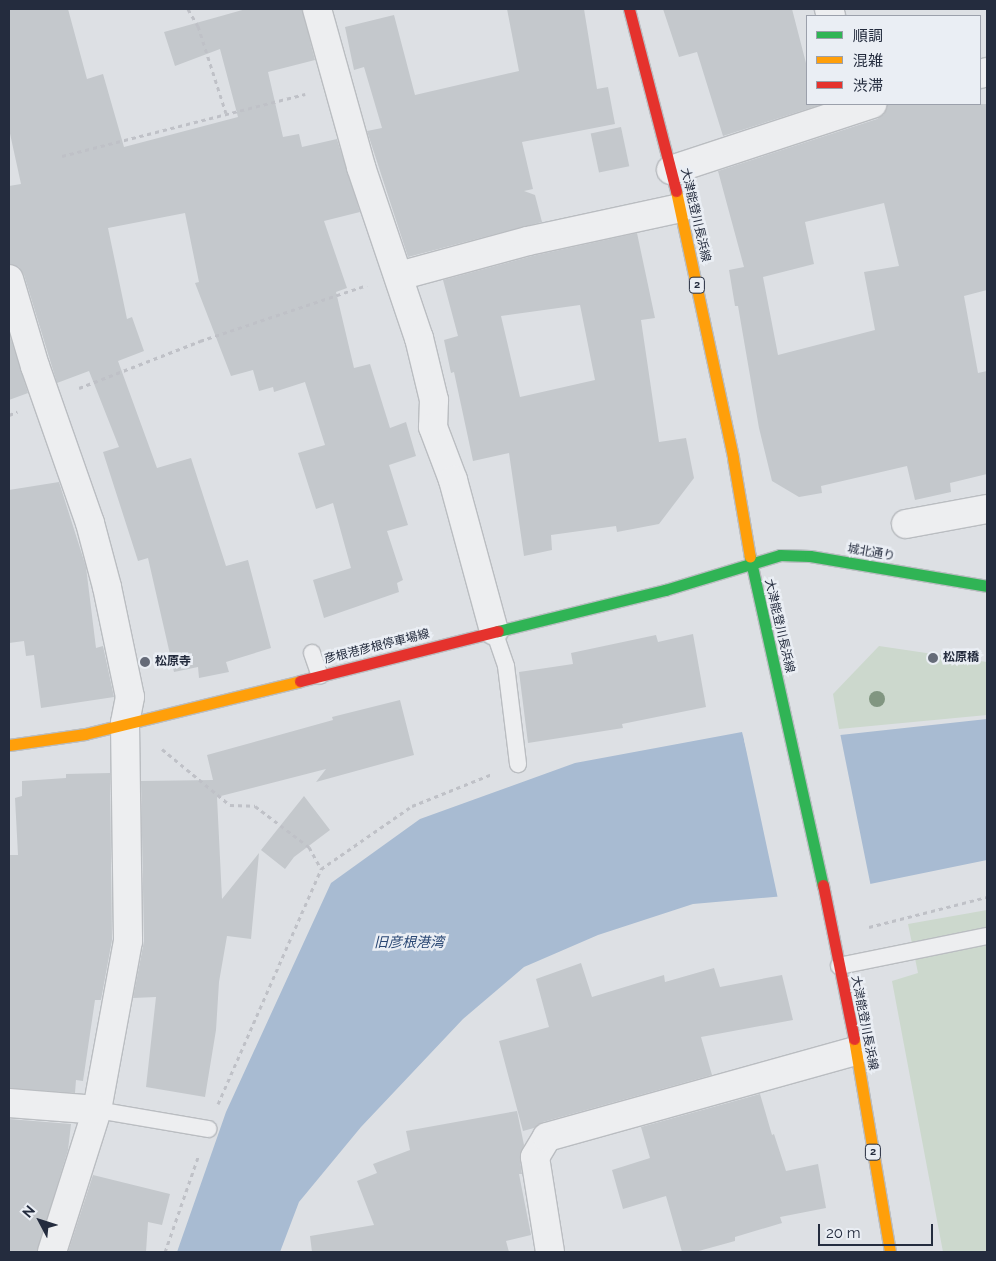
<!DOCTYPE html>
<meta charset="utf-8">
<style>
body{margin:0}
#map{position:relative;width:996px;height:1261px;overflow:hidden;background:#dde0e4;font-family:Raleway,"Noto Sans JP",sans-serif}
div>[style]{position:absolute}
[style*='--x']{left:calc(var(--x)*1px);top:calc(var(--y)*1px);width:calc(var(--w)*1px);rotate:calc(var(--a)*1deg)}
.green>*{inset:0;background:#ccd8cd}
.water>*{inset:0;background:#a8bbd2}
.pier>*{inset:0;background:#dde0e4}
.building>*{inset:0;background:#c4c8cc;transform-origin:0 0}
.path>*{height:3px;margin-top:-1.5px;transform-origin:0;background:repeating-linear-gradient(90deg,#bfc1c7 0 4px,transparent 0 8px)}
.roads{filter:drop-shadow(1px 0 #babdc1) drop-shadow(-1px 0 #babdc1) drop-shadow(0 1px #babdc1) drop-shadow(0 -1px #babdc1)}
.lane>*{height:16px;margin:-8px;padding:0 8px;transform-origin:8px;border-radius:8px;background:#edeef0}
.street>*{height:28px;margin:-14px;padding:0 14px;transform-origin:14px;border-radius:14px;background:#edeef0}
.fast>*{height:11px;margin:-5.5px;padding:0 5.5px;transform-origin:5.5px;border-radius:5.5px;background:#30b455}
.slow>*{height:11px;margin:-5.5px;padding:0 5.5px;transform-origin:5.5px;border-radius:5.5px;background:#ff9f0a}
.jam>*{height:11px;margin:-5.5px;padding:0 5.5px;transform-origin:5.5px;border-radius:5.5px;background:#e5322d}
.trees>*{width:16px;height:16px;margin:-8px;border-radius:50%;background:#819681}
.dots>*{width:14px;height:14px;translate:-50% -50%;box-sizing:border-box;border:2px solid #eaeef4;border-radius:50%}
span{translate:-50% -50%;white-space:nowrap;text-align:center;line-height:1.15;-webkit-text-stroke:5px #eaeef4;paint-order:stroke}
.shield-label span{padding:1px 4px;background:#eaeef4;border:1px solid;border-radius:4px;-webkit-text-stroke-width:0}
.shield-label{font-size:11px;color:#242c3e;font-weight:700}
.street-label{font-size:12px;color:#242c3e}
.poi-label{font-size:12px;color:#242c3e;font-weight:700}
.left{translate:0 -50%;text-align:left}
.water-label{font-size:14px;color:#2b4874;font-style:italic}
.frame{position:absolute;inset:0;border:10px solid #242c3e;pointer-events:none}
.legend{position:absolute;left:806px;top:15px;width:175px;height:90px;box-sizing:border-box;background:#eaeef4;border:1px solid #9ba0ab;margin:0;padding:6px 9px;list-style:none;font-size:15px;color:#242c3e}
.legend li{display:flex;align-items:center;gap:10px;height:25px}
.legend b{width:25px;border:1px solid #9ba0ab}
.north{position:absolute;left:15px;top:1196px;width:50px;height:50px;-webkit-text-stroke:4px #eaeef4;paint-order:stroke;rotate:310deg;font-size:14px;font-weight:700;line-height:20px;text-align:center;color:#242c3e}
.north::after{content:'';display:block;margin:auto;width:18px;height:22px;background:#242c3e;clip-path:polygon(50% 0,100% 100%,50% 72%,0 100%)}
.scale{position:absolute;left:818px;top:1224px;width:115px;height:22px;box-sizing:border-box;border:2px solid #242c3e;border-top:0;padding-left:6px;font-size:15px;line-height:18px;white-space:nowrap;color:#242c3e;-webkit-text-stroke:4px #eaeef4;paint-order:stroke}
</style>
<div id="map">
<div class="green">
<i style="clip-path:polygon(879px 646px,987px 662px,987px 715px,839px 729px,833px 694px)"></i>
<i style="clip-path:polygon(987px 910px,987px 1252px,943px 1252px,892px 981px,918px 973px,908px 924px)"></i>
</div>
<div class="water">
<i style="clip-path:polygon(987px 719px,987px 860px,831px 892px,693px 904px,598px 935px,524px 967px,463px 1019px,361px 1127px,299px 1202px,280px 1252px,177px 1252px,226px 1112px,331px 883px,420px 819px,575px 763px,742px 732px,747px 751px,831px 736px)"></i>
</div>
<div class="pier">
<i style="clip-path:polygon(840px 733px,871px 887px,831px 895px,778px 899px,744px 740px,746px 739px,749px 749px)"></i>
</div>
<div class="building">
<i style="clip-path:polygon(9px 9px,68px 9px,87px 79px,103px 74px,124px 147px,238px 117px,220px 49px,175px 66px,164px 32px,246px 9px,302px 9px,315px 60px,268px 72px,283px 137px,299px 134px,302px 147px,337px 139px,360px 212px,324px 221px,347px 288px,336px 292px,354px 368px,370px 364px,390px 428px,406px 422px,416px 456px,389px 465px,408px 525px,387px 531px,403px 580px,397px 583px,399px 592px,324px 618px,313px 580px,351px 568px,333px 503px,316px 509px,298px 453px,325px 445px,305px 382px,274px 392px,273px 387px,259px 391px,253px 370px,231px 376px,195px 283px,199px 282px,185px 213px,108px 228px,127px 319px,132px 317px,144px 351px,118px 361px,157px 468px,191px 458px,226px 566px,248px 560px,271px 648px,226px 662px,229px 672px,199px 678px,198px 667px,174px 672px,148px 558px,138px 561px,103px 452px,119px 447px,89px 371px,57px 383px,24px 275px,19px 267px,9px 264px,9px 186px,21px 184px,9px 129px)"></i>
<i style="clip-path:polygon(507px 9px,584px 9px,597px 89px,608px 87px,615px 124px,522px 142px,533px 189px,524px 191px,535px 195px,542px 222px,408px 257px,367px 131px,382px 128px,364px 67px,354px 70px,345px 27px,394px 15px,415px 95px,519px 71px)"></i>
<i style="clip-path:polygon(663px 9px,792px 9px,807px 67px,807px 104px,823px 104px,723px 136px,697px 52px,679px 57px)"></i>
<i style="clip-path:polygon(evenodd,887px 104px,987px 104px,987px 290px,964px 296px,978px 373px,987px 371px,987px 474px,950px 483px,951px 492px,915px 500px,907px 466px,821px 486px,822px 493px,799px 497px,772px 481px,759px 428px,738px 306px,735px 306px,729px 270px,744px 267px,718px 171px,877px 119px,884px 114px,887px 104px,884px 203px,899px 266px,864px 272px,875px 330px,778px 355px,763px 277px,814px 264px,805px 222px,884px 203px)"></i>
<i style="left:621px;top:127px;width:40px;height:31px;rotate:78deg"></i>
<i style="clip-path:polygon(evenodd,637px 233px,655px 318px,641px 320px,659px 442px,686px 438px,694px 478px,659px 524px,617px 532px,616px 526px,551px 535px,552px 550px,524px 556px,509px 453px,473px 461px,454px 372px,451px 373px,444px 340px,458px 336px,443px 280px,532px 256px,637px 233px,580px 305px,595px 380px,520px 397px,501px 316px,580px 305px)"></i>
<i style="clip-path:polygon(9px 333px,28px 393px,9px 400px)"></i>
<i style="clip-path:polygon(59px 482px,86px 567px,96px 648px,103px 646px,114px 697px,41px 708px,34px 655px,26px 656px,24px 641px,9px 643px,9px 490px)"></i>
<i style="clip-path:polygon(693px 634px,706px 707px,622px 724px,623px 728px,528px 743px,519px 672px,573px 664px,571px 653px,656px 635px,658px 642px)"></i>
<i style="clip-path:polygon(400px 700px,414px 755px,316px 782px,326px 769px,217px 797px,222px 899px,259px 853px,251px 939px,227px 936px,219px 982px,216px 1030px,205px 1097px,146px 1087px,156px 997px,133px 998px,144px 941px,141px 781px,213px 780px,207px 755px,333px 720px,332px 717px)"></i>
<i style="clip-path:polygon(110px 773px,112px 940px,101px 1000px,95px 1000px,83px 1081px,76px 1080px,75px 1093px,9px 1088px,9px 855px,18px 855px,15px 798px,22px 796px,22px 781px,66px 778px,66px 774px)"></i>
<i style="clip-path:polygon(304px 796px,330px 830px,294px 857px,285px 869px,261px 850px)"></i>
<i style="clip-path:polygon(581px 963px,592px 997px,664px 975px,665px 982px,714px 968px,720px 987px,782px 975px,793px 1020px,701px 1037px,712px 1075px,543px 1122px,534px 1128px,523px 1131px,499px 1041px,549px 1027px,536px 979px)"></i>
<i style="clip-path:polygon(760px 1094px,772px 1135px,774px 1134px,786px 1171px,818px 1164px,826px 1208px,780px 1217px,782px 1223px,735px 1237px,735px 1241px,695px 1252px,682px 1252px,666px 1196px,623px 1209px,612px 1170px,650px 1158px,641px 1127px)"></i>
<i style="clip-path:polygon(517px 1111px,524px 1145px,520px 1159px,522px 1174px,519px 1174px,531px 1235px,506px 1241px,509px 1252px,312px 1252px,310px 1236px,374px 1225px,357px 1181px,377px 1173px,373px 1164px,410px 1150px,406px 1131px)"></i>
<i style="clip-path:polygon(9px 1119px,71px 1124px,68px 1150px,37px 1252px,9px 1252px)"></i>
<i style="clip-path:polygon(93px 1175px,170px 1194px,162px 1225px,148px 1222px,146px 1252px,68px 1252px)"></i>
</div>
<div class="path">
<i style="--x:188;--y:9;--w:20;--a:60"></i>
<i style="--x:198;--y:26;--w:91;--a:72.2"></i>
<i style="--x:62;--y:156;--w:251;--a:-14.3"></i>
<i style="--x:79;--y:388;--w:130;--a:-21.2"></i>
<i style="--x:200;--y:341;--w:176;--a:-18.5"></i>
<i style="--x:9;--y:415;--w:9;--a:-21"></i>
<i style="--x:162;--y:749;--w:88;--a:39.5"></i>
<i style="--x:230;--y:805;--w:25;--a:2"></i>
<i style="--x:255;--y:806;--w:68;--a:37.2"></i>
<i style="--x:309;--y:847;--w:25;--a:61"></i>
<i style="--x:869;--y:927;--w:122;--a:-14.3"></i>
<i style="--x:218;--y:1104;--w:257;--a:-66.3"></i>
<i style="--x:321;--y:869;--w:111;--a:-34.7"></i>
<i style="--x:412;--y:806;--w:86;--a:-21.8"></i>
<i style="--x:165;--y:1252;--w:101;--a:-70.8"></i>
</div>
<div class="roads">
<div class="lane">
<i style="--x:494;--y:631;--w:37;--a:71"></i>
<i style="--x:506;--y:666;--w:99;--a:83"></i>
<i style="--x:312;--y:653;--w:24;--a:71"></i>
<i style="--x:839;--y:966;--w:151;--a:-11.5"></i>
<i style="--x:97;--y:1110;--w:113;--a:9.7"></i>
</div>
<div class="street">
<i style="--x:317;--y:9;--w:164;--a:74.4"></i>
<i style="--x:361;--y:167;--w:181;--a:71.3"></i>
<i style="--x:419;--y:338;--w:64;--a:76.4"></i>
<i style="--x:434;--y:400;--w:27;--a:92"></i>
<i style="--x:433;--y:427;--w:57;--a:69.3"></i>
<i style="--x:453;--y:480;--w:156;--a:74.8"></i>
<i style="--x:829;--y:9;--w:7;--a:74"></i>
<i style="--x:980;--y:74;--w:7;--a:-16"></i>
<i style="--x:671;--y:170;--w:212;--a:-18.2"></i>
<i style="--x:399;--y:276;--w:134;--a:-15.2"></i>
<i style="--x:528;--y:241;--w:156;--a:-12.2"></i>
<i style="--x:9;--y:279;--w:91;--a:73.4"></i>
<i style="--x:35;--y:366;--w:166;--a:70.7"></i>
<i style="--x:90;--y:523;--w:66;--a:75.1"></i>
<i style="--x:107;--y:587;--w:112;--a:78.2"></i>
<i style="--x:130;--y:697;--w:26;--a:101"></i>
<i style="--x:125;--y:723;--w:218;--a:89.2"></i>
<i style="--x:128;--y:941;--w:172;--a:100.4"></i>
<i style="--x:97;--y:1110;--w:149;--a:107.6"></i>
<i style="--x:906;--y:524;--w:82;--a:-10.5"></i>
<i style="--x:9;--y:1103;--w:88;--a:4.5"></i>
<i style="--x:550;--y:1252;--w:96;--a:-99"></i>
<i style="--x:535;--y:1157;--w:23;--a:-59"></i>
<i style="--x:547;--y:1137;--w:321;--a:-15.6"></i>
</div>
<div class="fast">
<i style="--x:750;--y:557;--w:336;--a:77.5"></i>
<i style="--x:498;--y:631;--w:172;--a:-13.8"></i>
<i style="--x:665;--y:590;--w:120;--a:-16.9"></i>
<i style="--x:780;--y:555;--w:30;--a:2"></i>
<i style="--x:810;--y:556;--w:180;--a:9.6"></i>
</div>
<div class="slow">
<i style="--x:676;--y:191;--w:273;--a:77.9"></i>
<i style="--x:733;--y:458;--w:100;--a:80.3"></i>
<i style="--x:9;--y:745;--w:77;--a:-8.2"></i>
<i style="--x:85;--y:734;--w:221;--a:-13.8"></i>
<i style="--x:854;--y:1039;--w:216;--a:80.4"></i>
</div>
<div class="jam">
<i style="--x:629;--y:9;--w:188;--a:75.5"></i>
<i style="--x:300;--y:681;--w:204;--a:-14.2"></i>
<i style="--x:823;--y:885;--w:157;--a:78.6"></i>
</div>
</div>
<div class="trees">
<i style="left:877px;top:699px"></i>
</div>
<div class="dots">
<i style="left:933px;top:658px;background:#656b78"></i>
<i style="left:145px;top:662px;background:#656b78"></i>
</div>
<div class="shield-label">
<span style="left:697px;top:285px">2</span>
<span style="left:873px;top:1152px">2</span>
</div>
<div class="street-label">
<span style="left:695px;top:215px;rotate:77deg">大津能登川長浜線</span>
<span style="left:871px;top:553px;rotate:10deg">城北通り</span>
<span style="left:779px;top:626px;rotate:77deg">大津能登川長浜線</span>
<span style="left:377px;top:647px;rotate:-14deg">彦根港彦根停車場線</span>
<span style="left:864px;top:1023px;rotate:79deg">大津能登川長浜線</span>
</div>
<div class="poi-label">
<span class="left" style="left:943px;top:658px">松原橋</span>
<span class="left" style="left:155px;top:662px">松原寺</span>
</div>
<div class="water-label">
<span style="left:409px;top:942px">旧彦根港湾</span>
</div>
<div class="frame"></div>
<ul class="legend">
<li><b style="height:6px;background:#30b455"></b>順調</li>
<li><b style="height:6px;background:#ff9f0a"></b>混雑</li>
<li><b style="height:6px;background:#e5322d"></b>渋滞</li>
</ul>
<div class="north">N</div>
<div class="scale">20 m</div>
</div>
